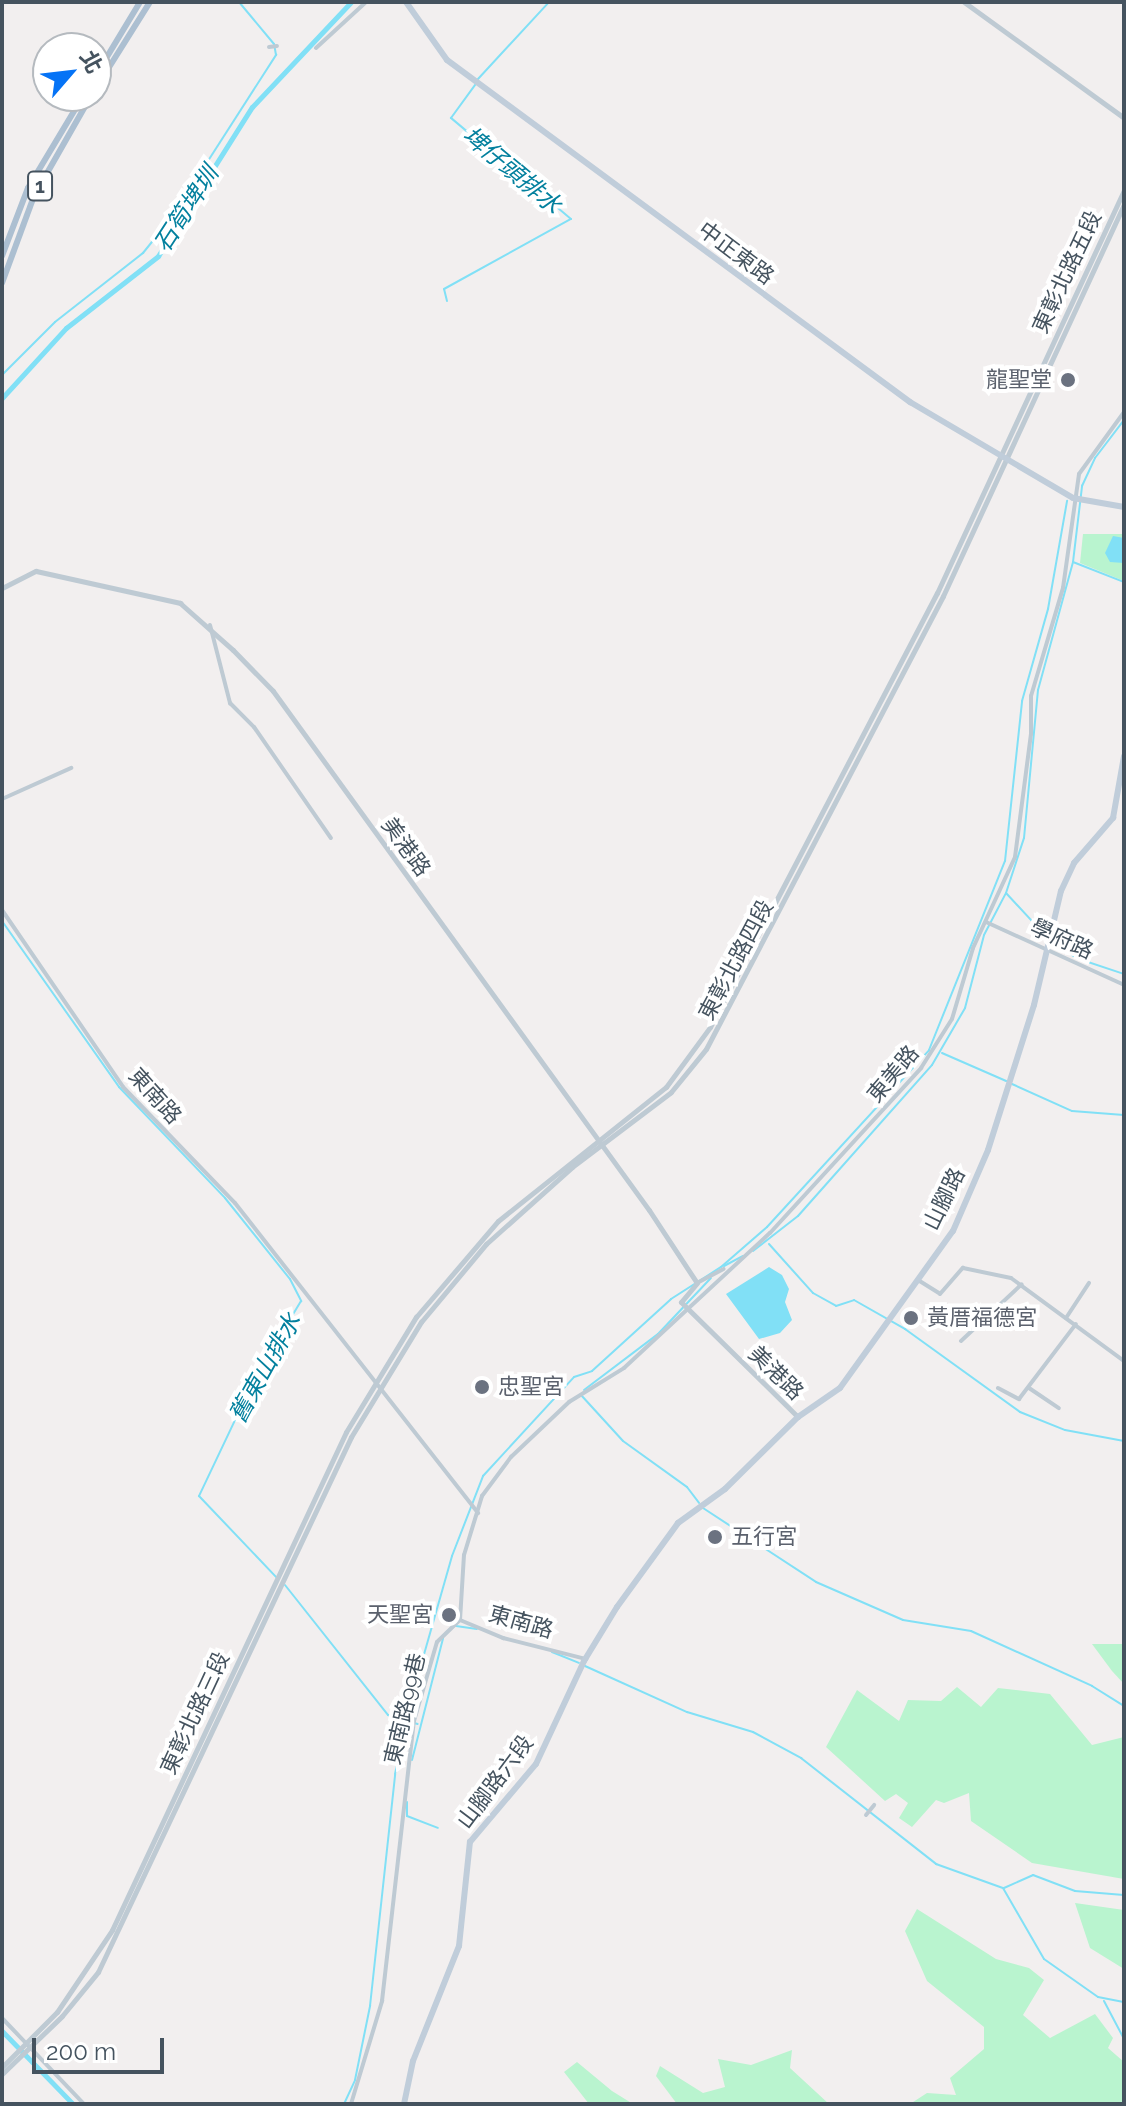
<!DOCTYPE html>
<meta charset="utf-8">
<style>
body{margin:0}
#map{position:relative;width:1126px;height:2106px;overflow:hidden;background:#f2efef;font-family:Raleway,"Noto Sans TC",sans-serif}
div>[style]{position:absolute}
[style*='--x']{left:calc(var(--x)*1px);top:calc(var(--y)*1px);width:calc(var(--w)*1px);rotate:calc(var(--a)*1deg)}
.green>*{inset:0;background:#b9f4cf}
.water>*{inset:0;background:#81e0f6}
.stream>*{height:2px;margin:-1px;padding:0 1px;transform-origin:1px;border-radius:1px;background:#81e0f6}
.canal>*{height:5px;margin:-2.5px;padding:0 2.5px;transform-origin:2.5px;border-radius:2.5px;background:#81e0f6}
.minor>*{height:4px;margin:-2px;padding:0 2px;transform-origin:2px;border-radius:2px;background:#becad3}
.tertiary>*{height:5px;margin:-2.5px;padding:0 2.5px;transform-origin:2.5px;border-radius:2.5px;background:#becad3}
.secondary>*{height:6px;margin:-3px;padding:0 3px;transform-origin:3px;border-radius:3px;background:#c0cdda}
.primary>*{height:6px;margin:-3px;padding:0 3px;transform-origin:3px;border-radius:3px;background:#acbfd1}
.dots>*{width:22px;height:22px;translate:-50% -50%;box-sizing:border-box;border:4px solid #fff;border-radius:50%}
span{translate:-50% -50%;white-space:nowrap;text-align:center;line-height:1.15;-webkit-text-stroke:8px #fff;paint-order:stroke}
.shield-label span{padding:2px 6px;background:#fff;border:2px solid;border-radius:6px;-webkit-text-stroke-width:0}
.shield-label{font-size:20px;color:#45535f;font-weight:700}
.street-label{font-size:22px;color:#45535f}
.worship-label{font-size:22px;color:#5b616d}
.right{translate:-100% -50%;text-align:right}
.left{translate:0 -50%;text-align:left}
.water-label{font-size:24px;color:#03809e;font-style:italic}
.frame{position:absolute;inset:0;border:4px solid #45535f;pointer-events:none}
.north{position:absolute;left:32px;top:32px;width:80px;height:80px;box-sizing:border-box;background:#fff;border:2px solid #b5babf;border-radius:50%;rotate:62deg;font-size:22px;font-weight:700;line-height:32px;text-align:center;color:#45535f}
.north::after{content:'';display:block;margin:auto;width:28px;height:36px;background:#0573f6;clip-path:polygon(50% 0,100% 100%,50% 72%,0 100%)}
.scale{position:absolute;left:32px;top:2038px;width:132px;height:36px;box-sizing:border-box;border:4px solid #45535f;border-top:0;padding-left:10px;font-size:24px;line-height:28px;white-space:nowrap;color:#45535f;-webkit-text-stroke:6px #fff;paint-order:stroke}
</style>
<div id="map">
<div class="green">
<i style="clip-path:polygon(1083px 534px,1124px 534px,1124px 581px,1080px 563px)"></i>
<i style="clip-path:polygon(1092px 1644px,1124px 1644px,1124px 1684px,1112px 1671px)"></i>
<i style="clip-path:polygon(957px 1687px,981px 1707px,998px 1688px,1050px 1694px,1092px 1745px,1124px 1737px,1124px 1879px,1032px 1863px,971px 1821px,969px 1793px,944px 1803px,936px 1800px,912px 1827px,899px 1818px,908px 1803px,896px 1794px,885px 1801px,826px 1747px,857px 1690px,899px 1721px,908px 1700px,941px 1701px)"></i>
<i style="clip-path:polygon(1075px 1903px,1124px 1910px,1124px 1969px,1090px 1948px)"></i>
<i style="clip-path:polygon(917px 1909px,996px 1959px,1029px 1968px,1044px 1980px,1023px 2015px,1050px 2038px,1095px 2014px,1113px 2038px,1108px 2048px,1124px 2062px,1124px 2104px,910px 2104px,927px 2093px,956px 2095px,950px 2078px,984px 2049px,984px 2027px,927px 1981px,905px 1931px)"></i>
<i style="clip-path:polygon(792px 2050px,790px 2068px,829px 2104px,677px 2104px,656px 2076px,660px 2066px,703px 2093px,725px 2087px,718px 2059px,751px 2065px)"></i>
<i style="clip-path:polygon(577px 2062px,612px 2091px,633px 2104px,589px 2104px,564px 2072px)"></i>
</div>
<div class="water">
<i style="clip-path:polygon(1113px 536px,1124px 538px,1124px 563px,1110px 562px,1105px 553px)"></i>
<i style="clip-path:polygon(769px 1267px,782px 1275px,789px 1289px,785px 1302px,792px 1320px,780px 1333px,759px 1339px,726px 1294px)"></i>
</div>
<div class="stream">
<i style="--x:478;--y:79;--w:105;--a:-47.3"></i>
<i style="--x:447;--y:301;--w:12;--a:-104"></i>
<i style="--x:444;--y:289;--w:145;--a:-28.9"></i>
<i style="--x:571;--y:219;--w:157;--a:-139.9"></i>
<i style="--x:451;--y:118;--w:41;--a:-54"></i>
<i style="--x:2;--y:375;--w:75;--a:-45"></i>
<i style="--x:55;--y:322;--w:112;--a:-38.1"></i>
<i style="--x:143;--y:253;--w:46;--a:-51.1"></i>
<i style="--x:172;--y:217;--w:193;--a:-57.3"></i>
<i style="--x:276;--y:55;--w:11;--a:-100"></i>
<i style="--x:274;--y:44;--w:55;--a:-129.8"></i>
<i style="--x:1073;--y:562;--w:55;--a:21.4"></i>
<i style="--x:1006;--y:893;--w:54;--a:47.2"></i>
<i style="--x:1043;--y:933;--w:41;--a:37.1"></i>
<i style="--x:1076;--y:958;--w:51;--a:18.4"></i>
<i style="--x:2;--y:921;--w:203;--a:54.8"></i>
<i style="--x:119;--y:1087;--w:153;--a:46.3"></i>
<i style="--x:225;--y:1198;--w:104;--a:51.3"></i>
<i style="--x:290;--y:1279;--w:25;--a:63"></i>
<i style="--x:301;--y:1301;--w:87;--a:121"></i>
<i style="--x:256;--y:1376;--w:133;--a:115.4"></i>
<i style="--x:199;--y:1496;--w:113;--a:46.4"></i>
<i style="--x:942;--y:1053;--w:70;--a:23.6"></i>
<i style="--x:1012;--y:1084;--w:66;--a:24.2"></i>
<i style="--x:1072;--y:1111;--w:52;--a:4.4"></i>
<i style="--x:769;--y:1244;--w:66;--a:48.1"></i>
<i style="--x:813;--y:1293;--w:26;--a:29"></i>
<i style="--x:836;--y:1306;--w:19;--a:-18"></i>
<i style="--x:854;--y:1300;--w:59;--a:29.6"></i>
<i style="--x:905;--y:1329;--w:142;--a:35.8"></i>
<i style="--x:1020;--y:1412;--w:48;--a:21.8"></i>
<i style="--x:1065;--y:1430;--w:60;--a:10.6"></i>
<i style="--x:753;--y:1251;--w:57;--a:-37.9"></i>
<i style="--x:798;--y:1216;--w:202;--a:-48.4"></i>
<i style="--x:932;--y:1065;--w:66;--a:-59.9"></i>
<i style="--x:965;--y:1008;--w:75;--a:-75.4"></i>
<i style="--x:984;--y:935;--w:47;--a:-62.4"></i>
<i style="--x:1006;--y:893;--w:58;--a:-71.9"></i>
<i style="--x:1024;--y:838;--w:149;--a:-84.6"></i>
<i style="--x:1038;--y:690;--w:133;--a:-74.7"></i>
<i style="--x:1073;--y:562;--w:77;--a:-83.2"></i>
<i style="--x:1082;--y:486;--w:31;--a:-65"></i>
<i style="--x:1095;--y:458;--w:48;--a:-52.7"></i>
<i style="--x:724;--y:1266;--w:21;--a:-28"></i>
<i style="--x:584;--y:1390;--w:93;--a:-37.1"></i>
<i style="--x:658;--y:1334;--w:77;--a:-46.6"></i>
<i style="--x:581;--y:1395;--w:62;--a:47.6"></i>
<i style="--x:623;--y:1441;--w:79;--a:35.7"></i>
<i style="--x:687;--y:1487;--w:20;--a:53"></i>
<i style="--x:703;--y:1508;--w:135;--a:33.2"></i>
<i style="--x:816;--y:1582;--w:95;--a:23.6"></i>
<i style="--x:903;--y:1620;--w:69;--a:9.2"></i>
<i style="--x:971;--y:1631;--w:133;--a:24.4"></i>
<i style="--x:1092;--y:1686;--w:38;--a:32"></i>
<i style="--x:285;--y:1585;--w:166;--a:51.6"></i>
<i style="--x:388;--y:1715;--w:31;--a:17"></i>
<i style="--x:456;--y:1626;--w:21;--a:8"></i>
<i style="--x:552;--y:1652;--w:29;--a:22"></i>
<i style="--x:585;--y:1666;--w:112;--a:24.3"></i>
<i style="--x:687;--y:1712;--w:69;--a:16.9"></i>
<i style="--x:753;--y:1732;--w:55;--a:28.4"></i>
<i style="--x:801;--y:1758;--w:172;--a:38.1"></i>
<i style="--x:936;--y:1864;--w:71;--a:19.7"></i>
<i style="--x:1003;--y:1888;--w:82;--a:60"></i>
<i style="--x:1044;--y:1959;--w:66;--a:35.1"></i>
<i style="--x:1098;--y:1997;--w:26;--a:11"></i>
<i style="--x:412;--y:1760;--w:126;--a:-75.7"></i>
<i style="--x:407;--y:1802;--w:14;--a:90"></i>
<i style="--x:407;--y:1816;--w:33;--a:21"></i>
<i style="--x:1004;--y:1888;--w:32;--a:-24"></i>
<i style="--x:1033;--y:1875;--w:45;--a:20.9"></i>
<i style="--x:1075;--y:1891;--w:49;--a:4.7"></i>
<i style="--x:1104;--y:2001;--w:43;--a:62.2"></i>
<i style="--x:344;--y:2104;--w:26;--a:-65"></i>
<i style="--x:355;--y:2080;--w:76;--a:-78.5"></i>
<i style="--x:370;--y:2006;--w:233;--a:-83.8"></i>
<i style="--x:395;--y:1774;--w:76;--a:-77.8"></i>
<i style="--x:411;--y:1700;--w:150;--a:-74.1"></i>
<i style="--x:452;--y:1556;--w:86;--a:-68.8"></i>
<i style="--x:483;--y:1476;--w:134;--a:-47.4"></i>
<i style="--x:574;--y:1377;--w:19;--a:-18"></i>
<i style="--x:592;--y:1371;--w:107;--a:-42.3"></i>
<i style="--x:671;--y:1299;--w:59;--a:-32.6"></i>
<i style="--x:721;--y:1267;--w:61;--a:-41"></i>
<i style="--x:767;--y:1227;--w:240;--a:-47.5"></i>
<i style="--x:929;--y:1050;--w:204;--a:-68.1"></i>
<i style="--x:1005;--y:861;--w:161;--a:-83.9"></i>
<i style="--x:1022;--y:701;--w:96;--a:-74.2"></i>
<i style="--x:1048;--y:609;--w:110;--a:-80"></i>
</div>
<div class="canal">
<i style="--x:2;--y:398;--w:95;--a:-47.6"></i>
<i style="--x:66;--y:328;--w:117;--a:-38"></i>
<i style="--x:158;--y:256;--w:176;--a:-57.8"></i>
<i style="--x:252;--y:107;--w:144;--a:-46.7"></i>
<i style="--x:2;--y:2031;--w:102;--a:45.8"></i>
</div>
<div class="minor">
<i style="--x:269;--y:47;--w:8;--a:-7"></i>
<i style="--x:316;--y:48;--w:68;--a:-42.6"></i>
<i style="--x:210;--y:625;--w:81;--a:75.6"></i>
<i style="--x:230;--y:703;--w:34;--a:45"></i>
<i style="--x:254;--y:727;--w:135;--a:55.3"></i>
<i style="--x:2;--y:799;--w:76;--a:-24.2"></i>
<i style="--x:2;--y:910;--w:214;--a:55.6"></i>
<i style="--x:123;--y:1087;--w:161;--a:46"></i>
<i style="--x:235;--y:1203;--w:394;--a:51.9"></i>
<i style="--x:986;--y:922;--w:152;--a:24.5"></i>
<i style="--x:918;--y:1280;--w:26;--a:32"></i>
<i style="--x:940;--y:1294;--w:35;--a:-49"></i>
<i style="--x:963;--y:1268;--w:49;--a:11.8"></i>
<i style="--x:1011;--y:1278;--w:140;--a:36.3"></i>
<i style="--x:697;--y:1283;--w:30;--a:-28"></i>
<i style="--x:1066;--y:1318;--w:42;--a:-56.7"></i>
<i style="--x:961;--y:1341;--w:83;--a:-43.1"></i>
<i style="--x:998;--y:1388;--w:24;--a:28"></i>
<i style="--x:1019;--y:1399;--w:94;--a:-52.8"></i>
<i style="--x:1029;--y:1388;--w:36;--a:34"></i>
<i style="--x:460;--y:1620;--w:65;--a:-86.5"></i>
<i style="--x:464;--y:1555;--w:62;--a:-73"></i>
<i style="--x:482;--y:1496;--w:49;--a:-53.4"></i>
<i style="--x:511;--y:1457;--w:80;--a:-43.5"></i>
<i style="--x:569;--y:1402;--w:65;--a:-31.7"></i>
<i style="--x:624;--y:1368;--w:199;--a:-42.8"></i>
<i style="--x:770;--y:1233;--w:224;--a:-47.5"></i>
<i style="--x:921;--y:1068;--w:58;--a:-57.7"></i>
<i style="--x:952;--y:1019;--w:74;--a:-73.5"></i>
<i style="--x:973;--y:948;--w:100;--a:-65.2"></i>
<i style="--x:1015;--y:857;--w:124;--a:-82.6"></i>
<i style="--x:1031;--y:734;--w:38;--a:-90"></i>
<i style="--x:1031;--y:696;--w:113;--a:-73.5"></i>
<i style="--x:1063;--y:588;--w:115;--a:-82"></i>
<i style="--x:1079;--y:474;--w:77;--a:-54"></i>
<i style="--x:460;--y:1620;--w:47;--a:22.7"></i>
<i style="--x:503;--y:1638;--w:86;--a:14.2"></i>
<i style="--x:866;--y:1815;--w:13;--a:-51"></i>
<i style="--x:2;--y:2018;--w:119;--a:46.4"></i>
<i style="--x:351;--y:2104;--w:108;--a:-73.2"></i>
<i style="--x:382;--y:2001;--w:282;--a:-83.5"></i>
<i style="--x:414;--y:1721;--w:82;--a:-73.8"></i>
<i style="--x:437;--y:1642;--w:32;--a:-44"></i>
</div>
<div class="tertiary">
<i style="--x:964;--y:2;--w:198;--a:35.9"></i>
<i style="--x:2;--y:588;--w:38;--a:-27"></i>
<i style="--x:36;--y:571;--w:148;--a:12.5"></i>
<i style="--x:180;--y:603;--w:71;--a:41.6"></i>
<i style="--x:233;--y:650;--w:57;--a:45.7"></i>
<i style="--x:273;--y:691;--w:641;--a:54.08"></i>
<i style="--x:649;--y:1210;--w:87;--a:56.7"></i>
<i style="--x:697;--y:1283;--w:25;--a:130"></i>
<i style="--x:681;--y:1302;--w:164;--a:44.5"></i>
<i style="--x:2;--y:2067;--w:78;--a:-45"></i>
<i style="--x:57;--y:2012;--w:99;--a:-56.1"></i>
<i style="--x:112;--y:1930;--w:550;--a:-64.83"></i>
<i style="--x:346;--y:1432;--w:135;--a:-58.7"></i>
<i style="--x:416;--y:1317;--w:126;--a:-49.5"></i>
<i style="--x:498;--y:1221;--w:215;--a:-38.6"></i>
<i style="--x:666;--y:1087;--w:74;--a:-53.7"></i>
<i style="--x:710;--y:1027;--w:490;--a:-62.4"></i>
<i style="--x:937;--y:593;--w:444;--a:-65.1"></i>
<i style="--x:2;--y:2074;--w:83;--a:-44"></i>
<i style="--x:62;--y:2016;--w:57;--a:-50.7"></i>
<i style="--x:98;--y:1972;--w:592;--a:-64.69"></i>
<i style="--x:351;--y:1437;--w:135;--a:-58.7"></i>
<i style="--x:421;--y:1322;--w:102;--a:-50.2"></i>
<i style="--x:486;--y:1244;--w:115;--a:-41.8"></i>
<i style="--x:572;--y:1167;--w:124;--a:-37.1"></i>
<i style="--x:671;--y:1092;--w:55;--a:-50.9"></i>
<i style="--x:706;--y:1049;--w:511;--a:-62.38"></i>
<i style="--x:943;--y:596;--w:432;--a:-65.2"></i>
</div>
<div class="secondary">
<i style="--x:406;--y:2;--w:71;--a:54.7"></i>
<i style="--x:447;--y:60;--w:576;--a:36.45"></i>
<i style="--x:910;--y:402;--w:189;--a:30.5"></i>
<i style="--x:1073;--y:498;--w:52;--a:10"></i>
<i style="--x:404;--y:2104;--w:44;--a:-78.2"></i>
<i style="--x:413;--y:2061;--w:124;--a:-68.2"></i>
<i style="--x:459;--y:1946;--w:105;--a:-84"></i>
<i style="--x:470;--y:1842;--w:102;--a:-49.8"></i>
<i style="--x:536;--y:1764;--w:114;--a:-65"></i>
<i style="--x:584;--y:1661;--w:63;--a:-58.6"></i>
<i style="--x:617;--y:1607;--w:104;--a:-54"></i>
<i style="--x:678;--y:1523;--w:58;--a:-35.9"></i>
<i style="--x:725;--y:1489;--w:103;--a:-44.6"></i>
<i style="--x:798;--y:1417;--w:51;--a:-34.6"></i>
<i style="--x:840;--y:1388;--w:193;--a:-54.3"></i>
<i style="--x:953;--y:1231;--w:88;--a:-66.6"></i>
<i style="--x:988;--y:1150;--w:152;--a:-72.4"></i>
<i style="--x:1034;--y:1005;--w:117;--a:-76.7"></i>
<i style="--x:1061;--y:891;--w:31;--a:-65"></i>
<i style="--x:1074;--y:863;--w:60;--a:-49.1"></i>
<i style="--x:1113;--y:818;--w:63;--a:-79.9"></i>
</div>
<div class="primary">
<i style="--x:96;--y:75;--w:85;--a:-58.9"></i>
<i style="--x:96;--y:88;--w:102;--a:-57.9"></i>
<i style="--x:2;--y:256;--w:73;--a:-69.1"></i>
<i style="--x:28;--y:188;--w:107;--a:-59.1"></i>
<i style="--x:2;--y:283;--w:93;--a:-69.8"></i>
<i style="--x:34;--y:196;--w:115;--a:-60.3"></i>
</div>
<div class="dots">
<i style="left:1068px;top:380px;background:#6b7280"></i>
<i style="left:911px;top:1318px;background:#6b7280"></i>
<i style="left:482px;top:1387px;background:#6b7280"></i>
<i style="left:715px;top:1537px;background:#6b7280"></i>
<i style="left:449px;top:1615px;background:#6b7280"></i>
</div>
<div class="shield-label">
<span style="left:40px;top:186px">1</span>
</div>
<div class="street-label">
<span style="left:736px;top:253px;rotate:37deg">中正東路</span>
<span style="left:1067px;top:272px;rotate:-65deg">東彰北路五段</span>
<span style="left:406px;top:847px;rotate:54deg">美港路</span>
<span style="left:1062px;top:939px;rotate:24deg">學府路</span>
<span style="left:736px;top:960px;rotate:-62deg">東彰北路四段</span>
<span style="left:893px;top:1074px;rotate:-50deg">東美路</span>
<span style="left:155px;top:1096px;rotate:48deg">東南路</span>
<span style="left:944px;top:1199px;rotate:-64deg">山腳路</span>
<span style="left:776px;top:1373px;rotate:44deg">美港路</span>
<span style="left:521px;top:1622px;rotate:16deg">東南路</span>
<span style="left:405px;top:1709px;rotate:-77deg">東南路99巷</span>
<span style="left:195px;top:1713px;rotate:-65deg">東彰北路三段</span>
<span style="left:495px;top:1782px;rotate:-53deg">山腳路六段</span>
</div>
<div class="worship-label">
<span class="right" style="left:1052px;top:380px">龍聖堂</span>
<span class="left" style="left:927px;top:1318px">黃厝福德宮</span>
<span class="left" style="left:498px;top:1387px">忠聖宮</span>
<span class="left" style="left:731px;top:1537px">五行宮</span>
<span class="right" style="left:433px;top:1615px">天聖宮</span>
</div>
<div class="water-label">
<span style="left:512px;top:170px;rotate:40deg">埤仔頭排水</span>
<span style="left:186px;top:209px;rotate:-57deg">石筍埤圳</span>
<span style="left:265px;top:1368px;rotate:-61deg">舊東山排水</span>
</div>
<div class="frame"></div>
<div class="north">北</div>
<div class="scale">200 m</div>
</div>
